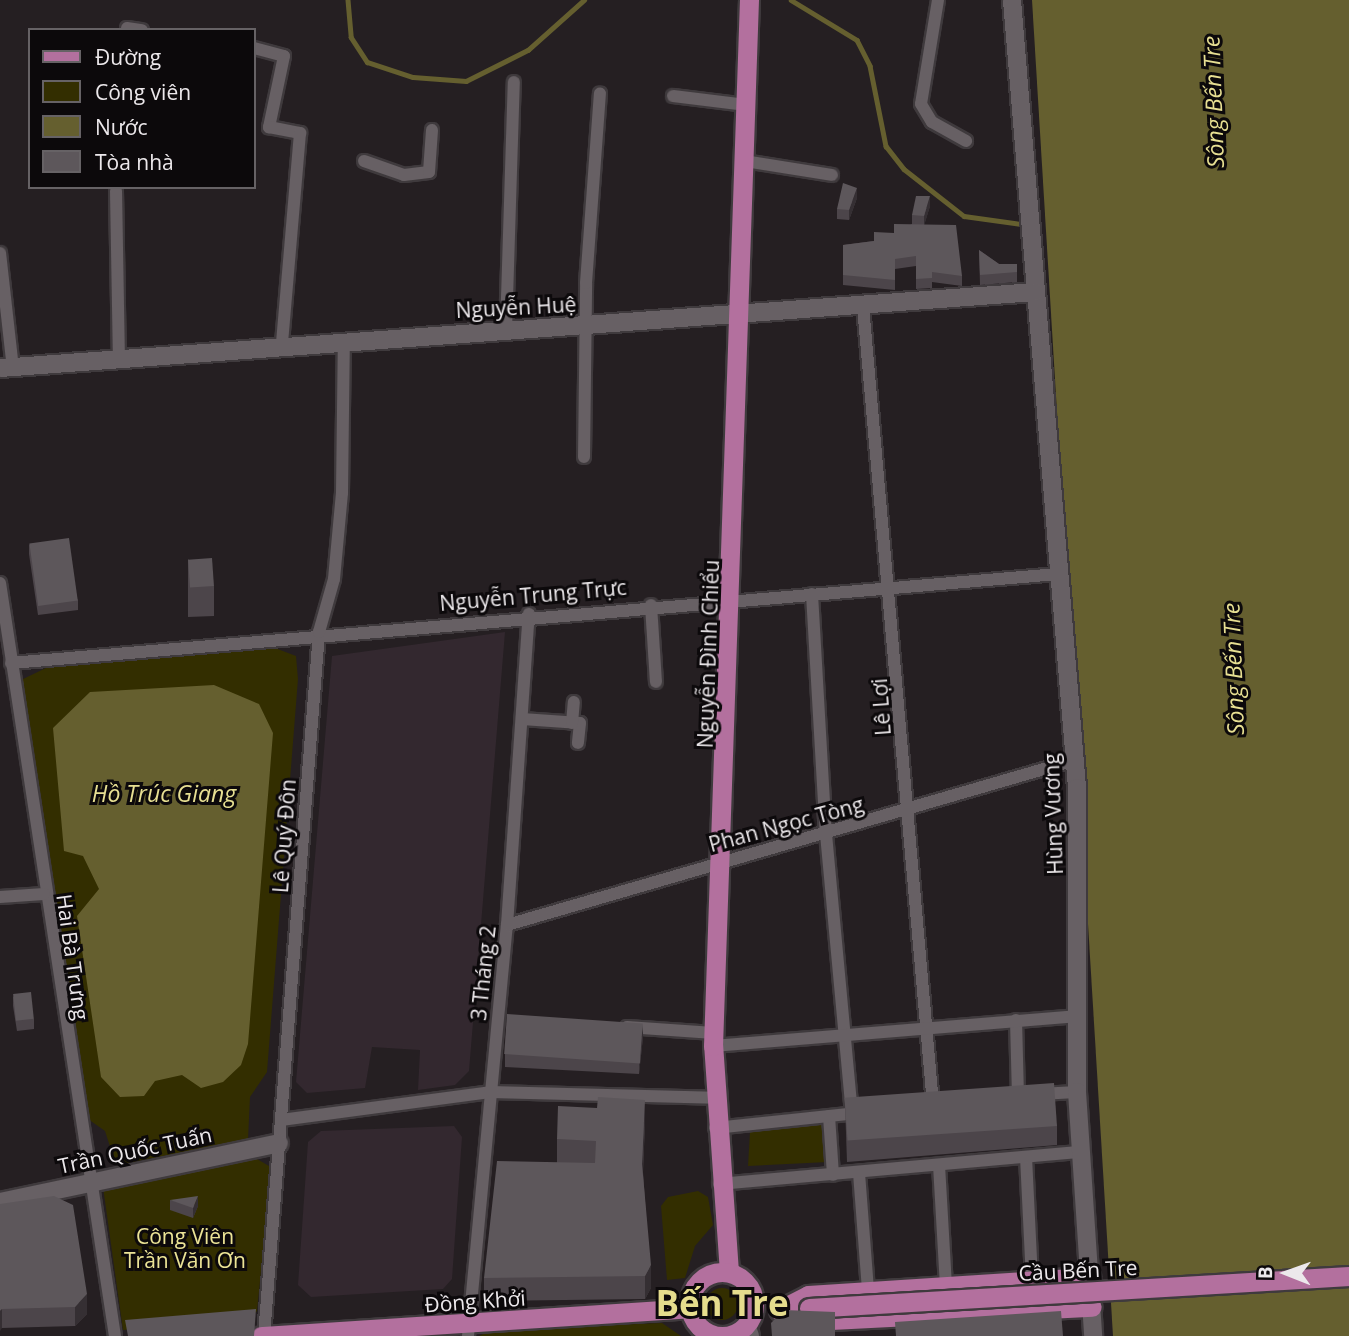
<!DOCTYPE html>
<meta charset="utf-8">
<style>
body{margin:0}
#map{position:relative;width:1349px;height:1336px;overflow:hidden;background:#251f22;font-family:"Open Sans",sans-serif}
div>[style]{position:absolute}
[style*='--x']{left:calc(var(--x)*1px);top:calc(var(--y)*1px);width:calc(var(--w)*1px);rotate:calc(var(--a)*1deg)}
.built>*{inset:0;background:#33282f}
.green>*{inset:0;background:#332e00}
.round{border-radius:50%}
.water>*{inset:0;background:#655f2f}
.stream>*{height:4.5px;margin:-2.25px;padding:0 2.25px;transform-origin:2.25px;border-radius:2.25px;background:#655f2f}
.roads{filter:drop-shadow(2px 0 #3f3a3d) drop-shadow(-2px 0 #3f3a3d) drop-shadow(0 2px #3f3a3d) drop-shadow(0 -2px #3f3a3d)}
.street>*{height:12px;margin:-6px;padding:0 6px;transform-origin:6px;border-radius:6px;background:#676064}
.secondary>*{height:18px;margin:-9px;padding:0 9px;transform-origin:9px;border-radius:9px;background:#676064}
.primary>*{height:19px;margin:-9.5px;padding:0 9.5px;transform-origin:9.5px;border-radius:9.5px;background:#b3709e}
.primary>.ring{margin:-9.5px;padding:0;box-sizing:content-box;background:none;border:19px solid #b3709e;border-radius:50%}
.bridges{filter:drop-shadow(2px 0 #3f3a3d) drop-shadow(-2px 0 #3f3a3d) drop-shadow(0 2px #3f3a3d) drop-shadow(0 -2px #3f3a3d)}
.primary-bridge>*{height:19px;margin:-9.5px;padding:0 9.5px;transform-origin:9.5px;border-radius:9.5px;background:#b3709e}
.wall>*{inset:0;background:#4c454a}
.shaded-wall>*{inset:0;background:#352f33}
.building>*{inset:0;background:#5d575b;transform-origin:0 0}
span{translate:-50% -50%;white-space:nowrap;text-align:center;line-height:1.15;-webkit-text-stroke:6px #0c090b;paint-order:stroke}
.street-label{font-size:21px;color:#ece8eb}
.park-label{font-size:21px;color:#ece496}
.water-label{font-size:23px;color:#e7df92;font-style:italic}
.town-label{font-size:35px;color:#e5dc8d;font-weight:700}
.legend{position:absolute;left:28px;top:28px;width:228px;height:161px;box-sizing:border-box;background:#0c090b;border:2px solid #666265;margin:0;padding:9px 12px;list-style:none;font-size:21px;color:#ece8eb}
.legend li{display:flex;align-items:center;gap:14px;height:35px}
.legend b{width:35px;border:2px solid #666265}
.north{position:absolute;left:1251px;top:1238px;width:70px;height:70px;-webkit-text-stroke:5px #0c090b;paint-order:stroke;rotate:271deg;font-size:19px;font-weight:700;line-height:28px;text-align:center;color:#ece8eb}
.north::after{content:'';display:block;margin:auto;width:24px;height:32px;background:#ece8eb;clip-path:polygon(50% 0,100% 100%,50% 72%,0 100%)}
</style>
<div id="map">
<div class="built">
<i style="clip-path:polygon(505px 632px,469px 1071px,455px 1085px,418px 1090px,420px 1050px,372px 1047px,365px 1088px,307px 1093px,296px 1082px,332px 656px)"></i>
<i style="clip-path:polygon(454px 1126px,462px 1137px,452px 1279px,443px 1289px,311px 1297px,298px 1285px,308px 1142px,321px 1131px)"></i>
</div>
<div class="green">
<i style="clip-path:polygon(275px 648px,296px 656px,298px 679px,267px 1072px,250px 1097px,248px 1140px,116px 1165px,105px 1131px,88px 1119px,21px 680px,48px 667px)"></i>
<i style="clip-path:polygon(825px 1124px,828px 1162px,748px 1166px,750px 1132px)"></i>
<i style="clip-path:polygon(250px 1155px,269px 1166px,270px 1181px,257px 1311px,250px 1319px,123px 1330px,103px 1187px)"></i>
<i style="clip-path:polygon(698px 1191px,708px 1197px,713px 1225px,695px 1246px,685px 1278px,667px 1280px,661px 1206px,668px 1197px)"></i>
<i class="round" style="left:706px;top:1288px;width:32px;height:32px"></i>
<i style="clip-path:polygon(662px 1323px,681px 1336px,479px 1336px,491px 1330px)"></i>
</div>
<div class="water">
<i style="clip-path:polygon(1032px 0,1349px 0,1349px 1336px,1113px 1336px)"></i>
<i style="clip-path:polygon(214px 685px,259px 704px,273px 733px,248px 1044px,241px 1065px,223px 1082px,201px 1088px,182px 1075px,155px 1081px,144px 1096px,120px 1097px,101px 1077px,77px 916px,99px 889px,83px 856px,64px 851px,53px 728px,90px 692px)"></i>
</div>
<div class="stream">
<i style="--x:348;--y:0;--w:37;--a:85"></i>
<i style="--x:351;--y:37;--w:30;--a:57"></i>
<i style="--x:367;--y:62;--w:48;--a:18.1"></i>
<i style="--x:413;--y:77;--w:53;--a:4.3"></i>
<i style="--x:466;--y:81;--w:69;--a:-26.6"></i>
<i style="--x:528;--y:50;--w:75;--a:-41.8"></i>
<i style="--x:791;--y:0;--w:77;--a:31.2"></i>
<i style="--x:857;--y:40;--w:29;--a:63"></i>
<i style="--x:870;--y:66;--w:82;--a:78.7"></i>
<i style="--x:886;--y:146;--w:29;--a:52"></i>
<i style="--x:904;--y:169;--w:76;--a:38.1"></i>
<i style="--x:964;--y:216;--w:65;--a:8"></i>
</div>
<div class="roads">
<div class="street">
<i style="--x:938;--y:0;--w:105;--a:99.3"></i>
<i style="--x:921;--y:104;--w:21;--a:59"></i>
<i style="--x:932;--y:122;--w:39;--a:29"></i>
<i style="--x:127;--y:28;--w:15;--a:8"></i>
<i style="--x:254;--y:48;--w:31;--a:15"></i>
<i style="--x:284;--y:56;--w:73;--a:101.9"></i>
<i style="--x:269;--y:127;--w:32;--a:11"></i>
<i style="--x:300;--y:133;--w:212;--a:94.9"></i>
<i style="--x:673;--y:96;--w:74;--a:7"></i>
<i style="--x:364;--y:161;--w:42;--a:19.3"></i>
<i style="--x:404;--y:175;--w:25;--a:-7"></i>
<i style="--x:429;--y:172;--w:42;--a:-85.9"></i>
<i style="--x:745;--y:161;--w:88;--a:9.1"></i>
<i style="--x:116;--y:191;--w:170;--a:89"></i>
<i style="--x:0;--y:253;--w:116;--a:83.6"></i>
<i style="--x:863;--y:306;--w:802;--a:84.99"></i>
<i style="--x:506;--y:330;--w:248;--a:-88.2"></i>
<i style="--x:584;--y:457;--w:174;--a:-89.3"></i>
<i style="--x:586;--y:283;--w:190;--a:-85.8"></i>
<i style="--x:0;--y:583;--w:762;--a:81.32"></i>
<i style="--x:812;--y:594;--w:240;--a:86.7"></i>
<i style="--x:826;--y:834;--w:280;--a:84.7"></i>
<i style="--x:651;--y:605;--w:77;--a:86.3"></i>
<i style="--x:11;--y:663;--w:1051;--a:-4.86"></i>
<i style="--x:522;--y:719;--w:58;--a:3.9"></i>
<i style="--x:580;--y:723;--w:20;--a:96"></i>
<i style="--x:572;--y:723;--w:21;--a:-85"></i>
<i style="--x:0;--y:897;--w:44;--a:-3.9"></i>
<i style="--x:507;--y:925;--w:591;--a:-16.2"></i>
<i style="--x:1016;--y:1020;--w:76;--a:88.5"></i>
<i style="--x:627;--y:1027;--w:87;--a:3.9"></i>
<i style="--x:713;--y:1046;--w:367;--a:-4.7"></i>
<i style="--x:1039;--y:1094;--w:38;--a:-3"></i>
<i style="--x:829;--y:1116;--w:59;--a:86.1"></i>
<i style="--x:281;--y:1120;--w:211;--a:-7.6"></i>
<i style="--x:490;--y:1092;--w:224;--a:1.5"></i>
<i style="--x:715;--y:1128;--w:143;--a:-6"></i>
<i style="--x:1026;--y:1157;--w:123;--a:87.2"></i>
<i style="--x:939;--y:1165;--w:120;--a:86.7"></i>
<i style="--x:859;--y:1173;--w:117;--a:85.6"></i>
<i style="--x:719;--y:1184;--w:363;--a:-5.1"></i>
<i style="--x:264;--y:1336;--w:706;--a:-85.53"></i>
<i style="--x:319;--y:632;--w:55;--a:-74.2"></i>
<i style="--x:334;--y:579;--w:86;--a:-84.7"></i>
<i style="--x:342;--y:493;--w:153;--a:-89.3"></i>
<i style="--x:468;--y:1336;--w:413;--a:-84.6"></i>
<i style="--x:507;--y:925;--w:312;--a:-86"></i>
</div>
<div class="secondary">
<i style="--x:1012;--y:0;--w:791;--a:85.28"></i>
<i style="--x:1077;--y:788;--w:304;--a:90"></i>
<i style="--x:1077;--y:1092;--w:245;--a:86.2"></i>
<i style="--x:0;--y:368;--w:1037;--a:-4.2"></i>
<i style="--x:0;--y:1202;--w:285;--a:-11.9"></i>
<i style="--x:746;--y:1325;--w:12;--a:70"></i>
</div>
<div class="primary">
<i style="--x:729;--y:1272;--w:227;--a:-94"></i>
<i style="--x:713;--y:1046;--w:1047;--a:-88.03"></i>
<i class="ring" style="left:690px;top:1272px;width:45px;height:45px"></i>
<i style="--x:779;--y:1310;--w:34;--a:19"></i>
<i style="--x:811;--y:1321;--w:281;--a:-2.9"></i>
<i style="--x:779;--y:1310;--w:33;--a:-27"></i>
<i style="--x:808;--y:1295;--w:283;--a:-3.7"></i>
<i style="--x:261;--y:1336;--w:431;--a:-3.7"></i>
</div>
</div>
<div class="bridges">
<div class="primary-bridge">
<i style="--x:809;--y:1308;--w:541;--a:-3.39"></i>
</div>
</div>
<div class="wall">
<i style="clip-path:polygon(857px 198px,849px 220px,837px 219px,837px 209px)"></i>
<i style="clip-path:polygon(930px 206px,924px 225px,962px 276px,962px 286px,932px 282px,932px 288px,916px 289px,916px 266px,895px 269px,895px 290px,843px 285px,843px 245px,874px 241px,894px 233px,912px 224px,912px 215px)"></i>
<i style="clip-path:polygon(979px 250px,999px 264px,1017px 264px,1017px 282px,980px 285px)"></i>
<i style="clip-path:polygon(29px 544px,78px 600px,78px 610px,38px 615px,29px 554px)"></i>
<i style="clip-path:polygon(188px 559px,214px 586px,214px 616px,188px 617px)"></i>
<i style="clip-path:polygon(13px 996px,34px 1019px,34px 1029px,17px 1031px,13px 1006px)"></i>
<i style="clip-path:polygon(643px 1037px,639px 1074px,505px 1067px,505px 1054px)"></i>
<i style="clip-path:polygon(845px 1105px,1057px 1126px,1057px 1145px,847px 1162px)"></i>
<i style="clip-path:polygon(645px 1123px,643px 1172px,651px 1288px,645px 1299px,484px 1301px,484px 1278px,557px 1162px,557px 1139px)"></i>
<i style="clip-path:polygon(170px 1200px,198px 1206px,193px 1218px,170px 1210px)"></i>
<i style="clip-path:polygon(0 1204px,87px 1314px,75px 1326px,2px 1328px)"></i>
</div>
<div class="shaded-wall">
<i style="clip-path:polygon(857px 188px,857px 198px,849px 220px,849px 210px)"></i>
<i style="clip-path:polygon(930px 196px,930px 206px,924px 226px,924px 216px)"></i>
<i style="clip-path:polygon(643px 1024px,643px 1037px,639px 1074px,639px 1061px)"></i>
<i style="clip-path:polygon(645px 1100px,645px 1123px,642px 1187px,642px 1164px)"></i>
<i style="clip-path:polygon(198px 1196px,198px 1206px,193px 1218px,193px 1208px)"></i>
<i style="clip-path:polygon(651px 1265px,651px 1288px,645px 1299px,645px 1276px)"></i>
<i style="clip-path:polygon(87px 1294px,87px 1314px,75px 1326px,75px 1307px)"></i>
<i style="clip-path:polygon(2px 1309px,2px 1328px,0 1331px,0 1311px)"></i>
</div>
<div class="building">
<i style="clip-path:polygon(843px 183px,857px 188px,849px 210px,837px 209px)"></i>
<i style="clip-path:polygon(916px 196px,930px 196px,924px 216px,912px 215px)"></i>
<i style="clip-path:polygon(894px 224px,956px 225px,962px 276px,932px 272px,932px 278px,916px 279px,916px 256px,895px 259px,895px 280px,843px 275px,843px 245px,874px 241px,874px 232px,894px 233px)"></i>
<i style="clip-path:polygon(979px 250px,999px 264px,1017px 264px,1017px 272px,980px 275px)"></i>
<i style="left:69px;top:538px;width:63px;height:40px;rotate:82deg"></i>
<i style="left:212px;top:558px;width:28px;height:24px;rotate:86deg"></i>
<i style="left:31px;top:992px;width:27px;height:18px;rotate:84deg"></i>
<i style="left:507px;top:1014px;width:136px;height:40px;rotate:4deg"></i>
<i style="left:1054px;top:1083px;width:43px;height:210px;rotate:86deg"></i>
<i style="clip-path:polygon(598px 1097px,645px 1100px,642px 1164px,651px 1265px,645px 1276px,484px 1278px,497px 1161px,595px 1163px,596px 1141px,557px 1139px,558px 1106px,597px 1108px)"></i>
<i style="clip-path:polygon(54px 1196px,73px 1205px,87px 1294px,75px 1307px,2px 1309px,0 1311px,0 1204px)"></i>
<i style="clip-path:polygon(198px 1196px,193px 1208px,170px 1200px)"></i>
<i style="clip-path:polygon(256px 1309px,254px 1336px,128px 1336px,125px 1320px)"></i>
<i style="clip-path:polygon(784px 1310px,835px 1312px,835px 1336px,772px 1336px,771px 1323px)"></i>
<i style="clip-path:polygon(1061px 1311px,1063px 1336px,896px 1336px,895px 1322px)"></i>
</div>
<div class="street-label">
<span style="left:516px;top:307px;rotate:-3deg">Nguyễn Huệ</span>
<span style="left:533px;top:595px;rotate:-5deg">Nguyễn Trung Trực</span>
<span style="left:708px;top:654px;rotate:-88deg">Nguyễn Đình Chiểu</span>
<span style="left:881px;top:707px;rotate:-94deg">Lê Lợi</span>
<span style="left:1053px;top:814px;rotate:-92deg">Hùng Vương</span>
<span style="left:786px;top:824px;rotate:-15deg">Phan Ngọc Tòng</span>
<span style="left:284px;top:836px;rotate:-86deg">Lê Quý Đôn</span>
<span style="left:73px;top:957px;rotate:82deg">Hai Bà Trưng</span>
<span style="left:483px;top:973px;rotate:-84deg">3 Tháng 2</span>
<span style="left:135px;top:1150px;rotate:-12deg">Trần Quốc Tuấn</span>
<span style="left:1078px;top:1270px;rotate:-3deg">Cầu Bến Tre</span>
<span style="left:475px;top:1301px;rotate:-4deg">Đồng Khởi</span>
</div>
<div class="park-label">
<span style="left:185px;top:1248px">Công Viên<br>Trần Văn Ơn</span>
</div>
<div class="water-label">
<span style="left:1213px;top:102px;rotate:-92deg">Sông Bến Tre</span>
<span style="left:1233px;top:669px;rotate:-92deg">Sông Bến Tre</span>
<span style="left:164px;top:793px">Hồ Trúc Giang</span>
</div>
<div class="town-label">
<span style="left:722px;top:1303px">Bến Tre</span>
</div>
<ul class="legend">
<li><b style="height:9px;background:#b3709e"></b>Đường</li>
<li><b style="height:19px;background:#332e00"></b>Công viên</li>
<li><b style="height:19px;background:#655f2f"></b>Nước</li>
<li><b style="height:19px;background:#5d575b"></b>Tòa nhà</li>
</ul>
<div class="north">B</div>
</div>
